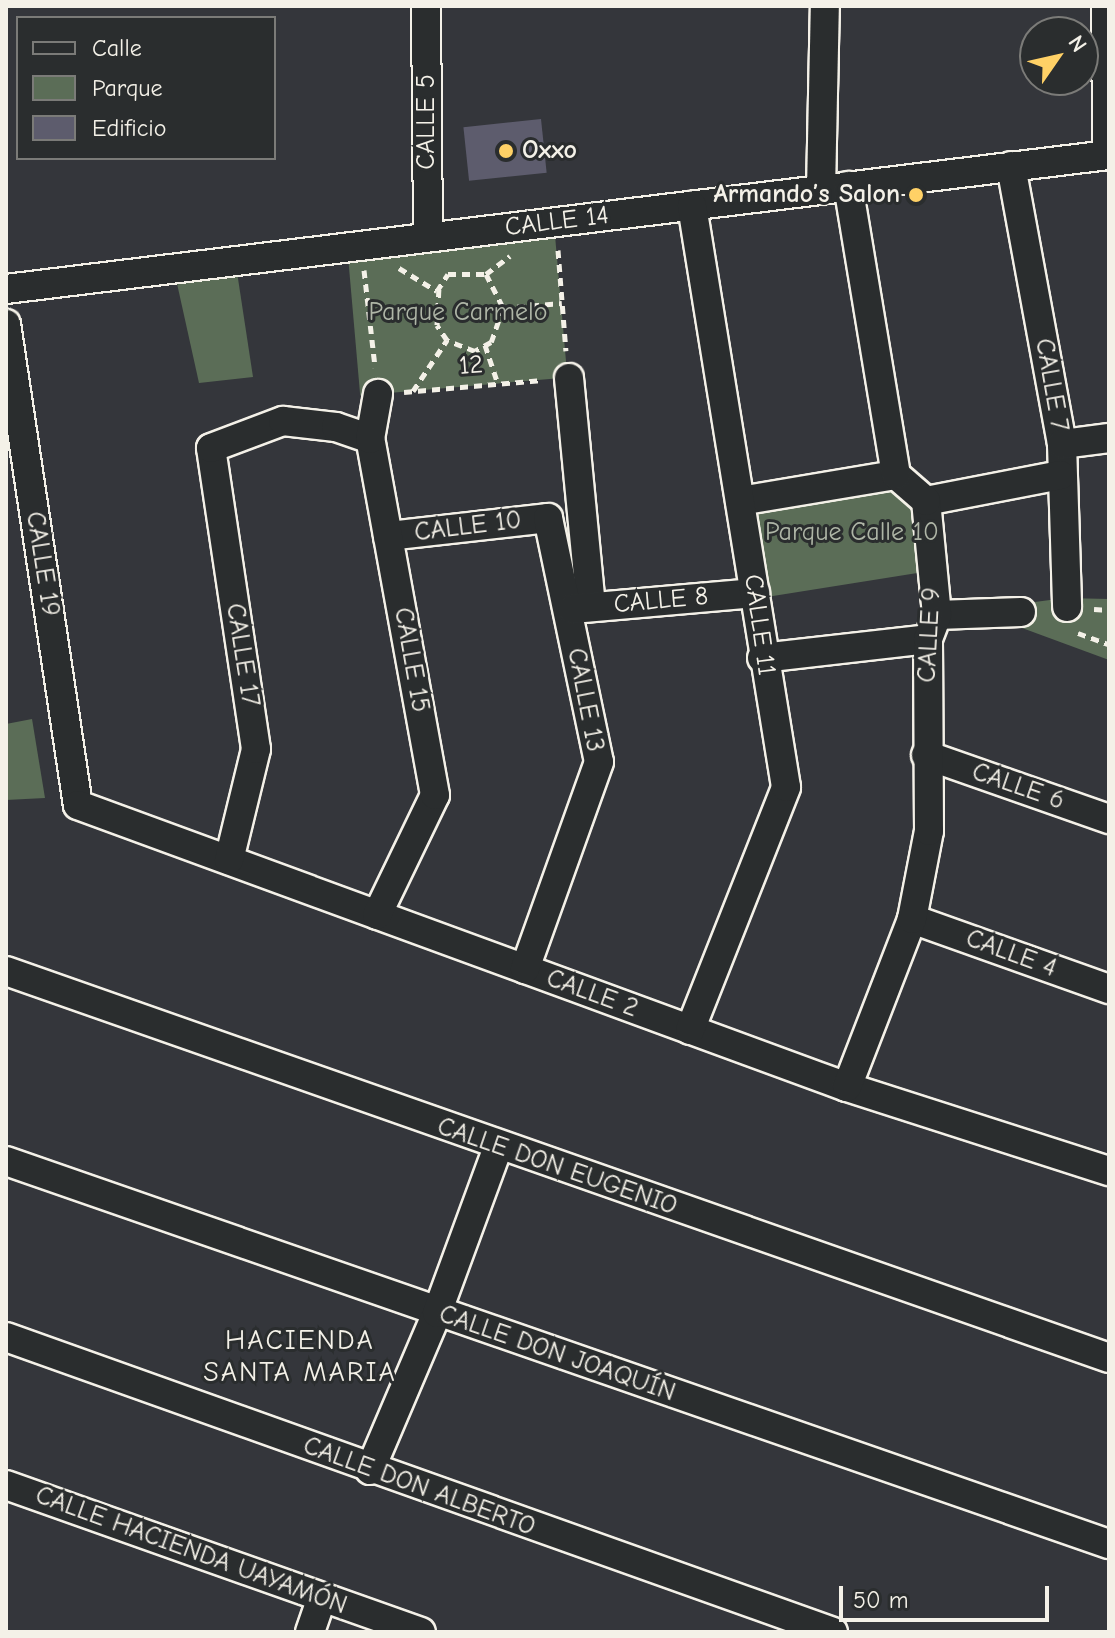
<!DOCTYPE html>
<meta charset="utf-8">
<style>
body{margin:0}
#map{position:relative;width:1115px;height:1638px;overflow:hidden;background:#34363b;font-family:"Comic Neue",sans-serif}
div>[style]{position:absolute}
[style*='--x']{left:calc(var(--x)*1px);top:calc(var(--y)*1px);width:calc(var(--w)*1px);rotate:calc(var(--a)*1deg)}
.green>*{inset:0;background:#5b6d57;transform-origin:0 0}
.building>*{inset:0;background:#5d5c6d;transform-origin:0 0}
.path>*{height:5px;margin-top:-2.5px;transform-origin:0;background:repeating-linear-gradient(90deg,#f4f1e8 0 8px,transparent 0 14px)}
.roads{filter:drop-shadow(2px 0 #f4f1e8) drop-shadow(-2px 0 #f4f1e8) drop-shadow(0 2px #f4f1e8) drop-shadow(0 -2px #f4f1e8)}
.minor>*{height:28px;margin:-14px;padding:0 14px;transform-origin:14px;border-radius:14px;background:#2a2d2e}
.dots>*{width:22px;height:22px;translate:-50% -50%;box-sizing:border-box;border:4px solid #2a2d2e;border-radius:50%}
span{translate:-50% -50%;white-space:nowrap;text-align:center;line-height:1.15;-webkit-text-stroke:6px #2a2d2e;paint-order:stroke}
.street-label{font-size:26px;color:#f4f1e8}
.poi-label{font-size:26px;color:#f4f1e8;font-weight:700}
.left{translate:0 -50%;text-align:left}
.right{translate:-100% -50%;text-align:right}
.park-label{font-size:26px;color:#afb6a7}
.neighbourhood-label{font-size:28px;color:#f4f1e8;letter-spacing:2px}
.frame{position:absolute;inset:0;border:8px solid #f4f1e8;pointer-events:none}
.legend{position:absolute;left:16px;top:16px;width:260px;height:144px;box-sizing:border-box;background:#2a2d2e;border:2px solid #7b7b78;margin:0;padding:10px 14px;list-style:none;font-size:24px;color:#f4f1e8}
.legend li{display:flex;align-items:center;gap:16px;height:40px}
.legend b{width:40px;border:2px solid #7b7b78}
.north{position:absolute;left:1019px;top:16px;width:80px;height:80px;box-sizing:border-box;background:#2a2d2e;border:2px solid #7b7b78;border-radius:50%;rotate:56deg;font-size:22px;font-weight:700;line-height:32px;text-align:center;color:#f4f1e8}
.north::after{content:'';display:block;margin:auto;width:28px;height:36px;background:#ffd166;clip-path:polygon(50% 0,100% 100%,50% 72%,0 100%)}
.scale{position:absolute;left:839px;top:1586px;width:210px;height:36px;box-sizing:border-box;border:4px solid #f4f1e8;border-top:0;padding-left:10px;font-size:24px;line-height:28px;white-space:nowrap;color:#f4f1e8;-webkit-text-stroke:6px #2a2d2e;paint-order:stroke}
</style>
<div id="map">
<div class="green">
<i style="left:554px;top:224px;width:154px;height:208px;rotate:85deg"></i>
<i style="clip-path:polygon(237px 272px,253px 377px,199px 383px,176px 279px)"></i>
<i style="left:910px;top:476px;width:97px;height:172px;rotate:81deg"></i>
<i style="clip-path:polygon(1065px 598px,1109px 599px,1109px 660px,973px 610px)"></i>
<i style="clip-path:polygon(32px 719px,45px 798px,6px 800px,6px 724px)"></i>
</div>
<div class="building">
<i style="left:541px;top:119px;width:54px;height:78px;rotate:84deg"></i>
</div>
<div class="path">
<i style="--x:558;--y:250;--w:101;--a:85.5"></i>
<i style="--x:399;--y:268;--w:44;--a:31.2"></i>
<i style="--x:437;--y:291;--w:20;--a:-57"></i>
<i style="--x:448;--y:274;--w:38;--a:0"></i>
<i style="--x:486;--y:274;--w:38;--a:63"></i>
<i style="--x:503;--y:308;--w:36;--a:109"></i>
<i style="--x:491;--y:342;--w:18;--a:151"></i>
<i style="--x:475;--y:351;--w:30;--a:-159"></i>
<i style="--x:447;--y:340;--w:18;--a:-124"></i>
<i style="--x:437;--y:325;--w:37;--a:-87"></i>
<i style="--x:364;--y:270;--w:98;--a:83.5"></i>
<i style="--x:486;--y:274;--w:30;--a:-37"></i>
<i style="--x:503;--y:308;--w:59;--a:-4.8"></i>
<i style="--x:485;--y:345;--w:41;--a:71.6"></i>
<i style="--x:413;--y:391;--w:61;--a:-56.3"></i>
<i style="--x:404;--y:392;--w:139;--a:-5"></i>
<i style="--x:1094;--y:609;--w:15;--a:4"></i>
<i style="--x:1078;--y:633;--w:33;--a:20"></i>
</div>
<div class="roads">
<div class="minor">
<i style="--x:426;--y:6;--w:231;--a:89.5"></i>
<i style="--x:1106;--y:6;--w:149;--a:89.6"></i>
<i style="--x:1011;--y:166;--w:283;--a:79.6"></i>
<i style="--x:1062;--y:444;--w:163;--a:88.2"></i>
<i style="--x:821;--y:190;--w:184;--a:-88.8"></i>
<i style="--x:6;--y:289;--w:1111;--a:-6.93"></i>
<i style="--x:6;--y:324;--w:486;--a:81.5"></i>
<i style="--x:78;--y:805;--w:819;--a:20.14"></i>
<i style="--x:847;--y:1087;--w:275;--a:17.8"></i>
<i style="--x:569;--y:378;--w:230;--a:84.5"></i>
<i style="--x:1062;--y:444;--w:47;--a:-7.3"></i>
<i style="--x:740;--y:501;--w:158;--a:-9.5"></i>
<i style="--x:926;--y:501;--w:137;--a:-10.9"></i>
<i style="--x:388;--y:536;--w:161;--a:-6.4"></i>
<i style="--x:548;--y:518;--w:249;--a:78.2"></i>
<i style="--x:599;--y:762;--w:220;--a:109.7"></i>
<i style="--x:572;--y:609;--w:184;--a:-5"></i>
<i style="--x:937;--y:615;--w:84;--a:-2"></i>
<i style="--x:762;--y:658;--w:167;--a:-6.5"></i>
<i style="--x:926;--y:755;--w:194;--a:19.3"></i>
<i style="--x:229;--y:860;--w:114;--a:-76.3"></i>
<i style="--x:256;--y:749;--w:304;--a:-98.5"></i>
<i style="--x:211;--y:448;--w:77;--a:-20.6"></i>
<i style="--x:283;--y:421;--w:53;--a:6.5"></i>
<i style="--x:336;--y:427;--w:36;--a:19"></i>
<i style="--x:377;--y:915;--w:133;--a:-64.2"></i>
<i style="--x:435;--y:795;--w:362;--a:-100.3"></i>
<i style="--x:370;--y:439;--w:46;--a:-79.9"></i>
<i style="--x:912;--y:919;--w:209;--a:19.6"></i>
<i style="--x:6;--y:971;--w:1169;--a:19.33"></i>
<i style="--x:690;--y:1030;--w:261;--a:-68.4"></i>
<i style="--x:786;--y:787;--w:589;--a:-99.19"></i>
<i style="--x:847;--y:1087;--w:180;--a:-68.8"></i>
<i style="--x:912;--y:919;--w:90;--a:-79.1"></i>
<i style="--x:929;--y:831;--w:192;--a:-90.3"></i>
<i style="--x:928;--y:639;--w:26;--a:-69"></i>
<i style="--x:937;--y:615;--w:115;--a:-95.5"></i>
<i style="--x:926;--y:501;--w:40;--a:-139"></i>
<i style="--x:896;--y:475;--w:293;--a:-99.4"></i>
<i style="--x:6;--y:1161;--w:1168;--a:19.15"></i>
<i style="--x:6;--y:1337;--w:878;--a:19.63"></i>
<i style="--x:370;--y:1470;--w:171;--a:-66.9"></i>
<i style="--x:437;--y:1313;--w:177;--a:-69.8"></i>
<i style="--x:6;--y:1485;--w:440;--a:19.5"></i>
<i style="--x:310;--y:1632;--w:36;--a:-71"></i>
</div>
</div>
<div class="dots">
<i style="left:506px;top:151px;background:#ffd166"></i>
<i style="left:916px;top:195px;background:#ffd166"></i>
</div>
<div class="street-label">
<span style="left:427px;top:122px;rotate:-90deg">CALLE 5</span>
<span style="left:557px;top:222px;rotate:-7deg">CALLE 14</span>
<span style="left:471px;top:366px;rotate:-5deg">12</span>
<span style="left:1051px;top:385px;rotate:80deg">CALLE 7</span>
<span style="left:468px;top:527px;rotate:-7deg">CALLE 10</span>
<span style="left:42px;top:564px;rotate:81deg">CALLE 19</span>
<span style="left:661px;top:601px;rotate:-5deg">CALLE 8</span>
<span style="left:759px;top:625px;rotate:82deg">CALLE 11</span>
<span style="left:930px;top:635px;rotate:-87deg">CALLE 9</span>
<span style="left:242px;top:655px;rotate:81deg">CALLE 17</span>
<span style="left:411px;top:660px;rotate:80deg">CALLE 15</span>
<span style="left:585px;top:700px;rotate:79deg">CALLE 13</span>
<span style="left:1018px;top:787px;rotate:19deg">CALLE 6</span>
<span style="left:1011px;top:954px;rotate:20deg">CALLE 4</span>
<span style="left:592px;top:994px;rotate:20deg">CALLE 2</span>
<span style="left:557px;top:1167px;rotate:19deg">CALLE DON EUGENIO</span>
<span style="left:557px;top:1354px;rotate:19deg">CALLE DON JOAQUÍN</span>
<span style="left:419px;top:1487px;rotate:20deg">CALLE DON ALBERTO</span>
<span style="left:191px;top:1551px;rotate:20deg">CALLE HACIENDA UAYAMÓN</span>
</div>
<div class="poi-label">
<span class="left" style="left:522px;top:151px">Oxxo</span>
<span class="right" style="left:900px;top:195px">Armando’s Salon</span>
</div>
<div class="park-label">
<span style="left:458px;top:313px">Parque Carmelo</span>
<span style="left:852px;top:533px">Parque Calle 10</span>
</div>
<div class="neighbourhood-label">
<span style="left:300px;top:1356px">HACIENDA<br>SANTA MARIA</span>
</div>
<div class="frame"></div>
<ul class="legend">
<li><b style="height:10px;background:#2a2d2e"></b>Calle</li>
<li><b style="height:22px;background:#5b6d57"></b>Parque</li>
<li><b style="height:22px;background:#5d5c6d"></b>Edificio</li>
</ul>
<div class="north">N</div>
<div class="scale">50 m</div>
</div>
